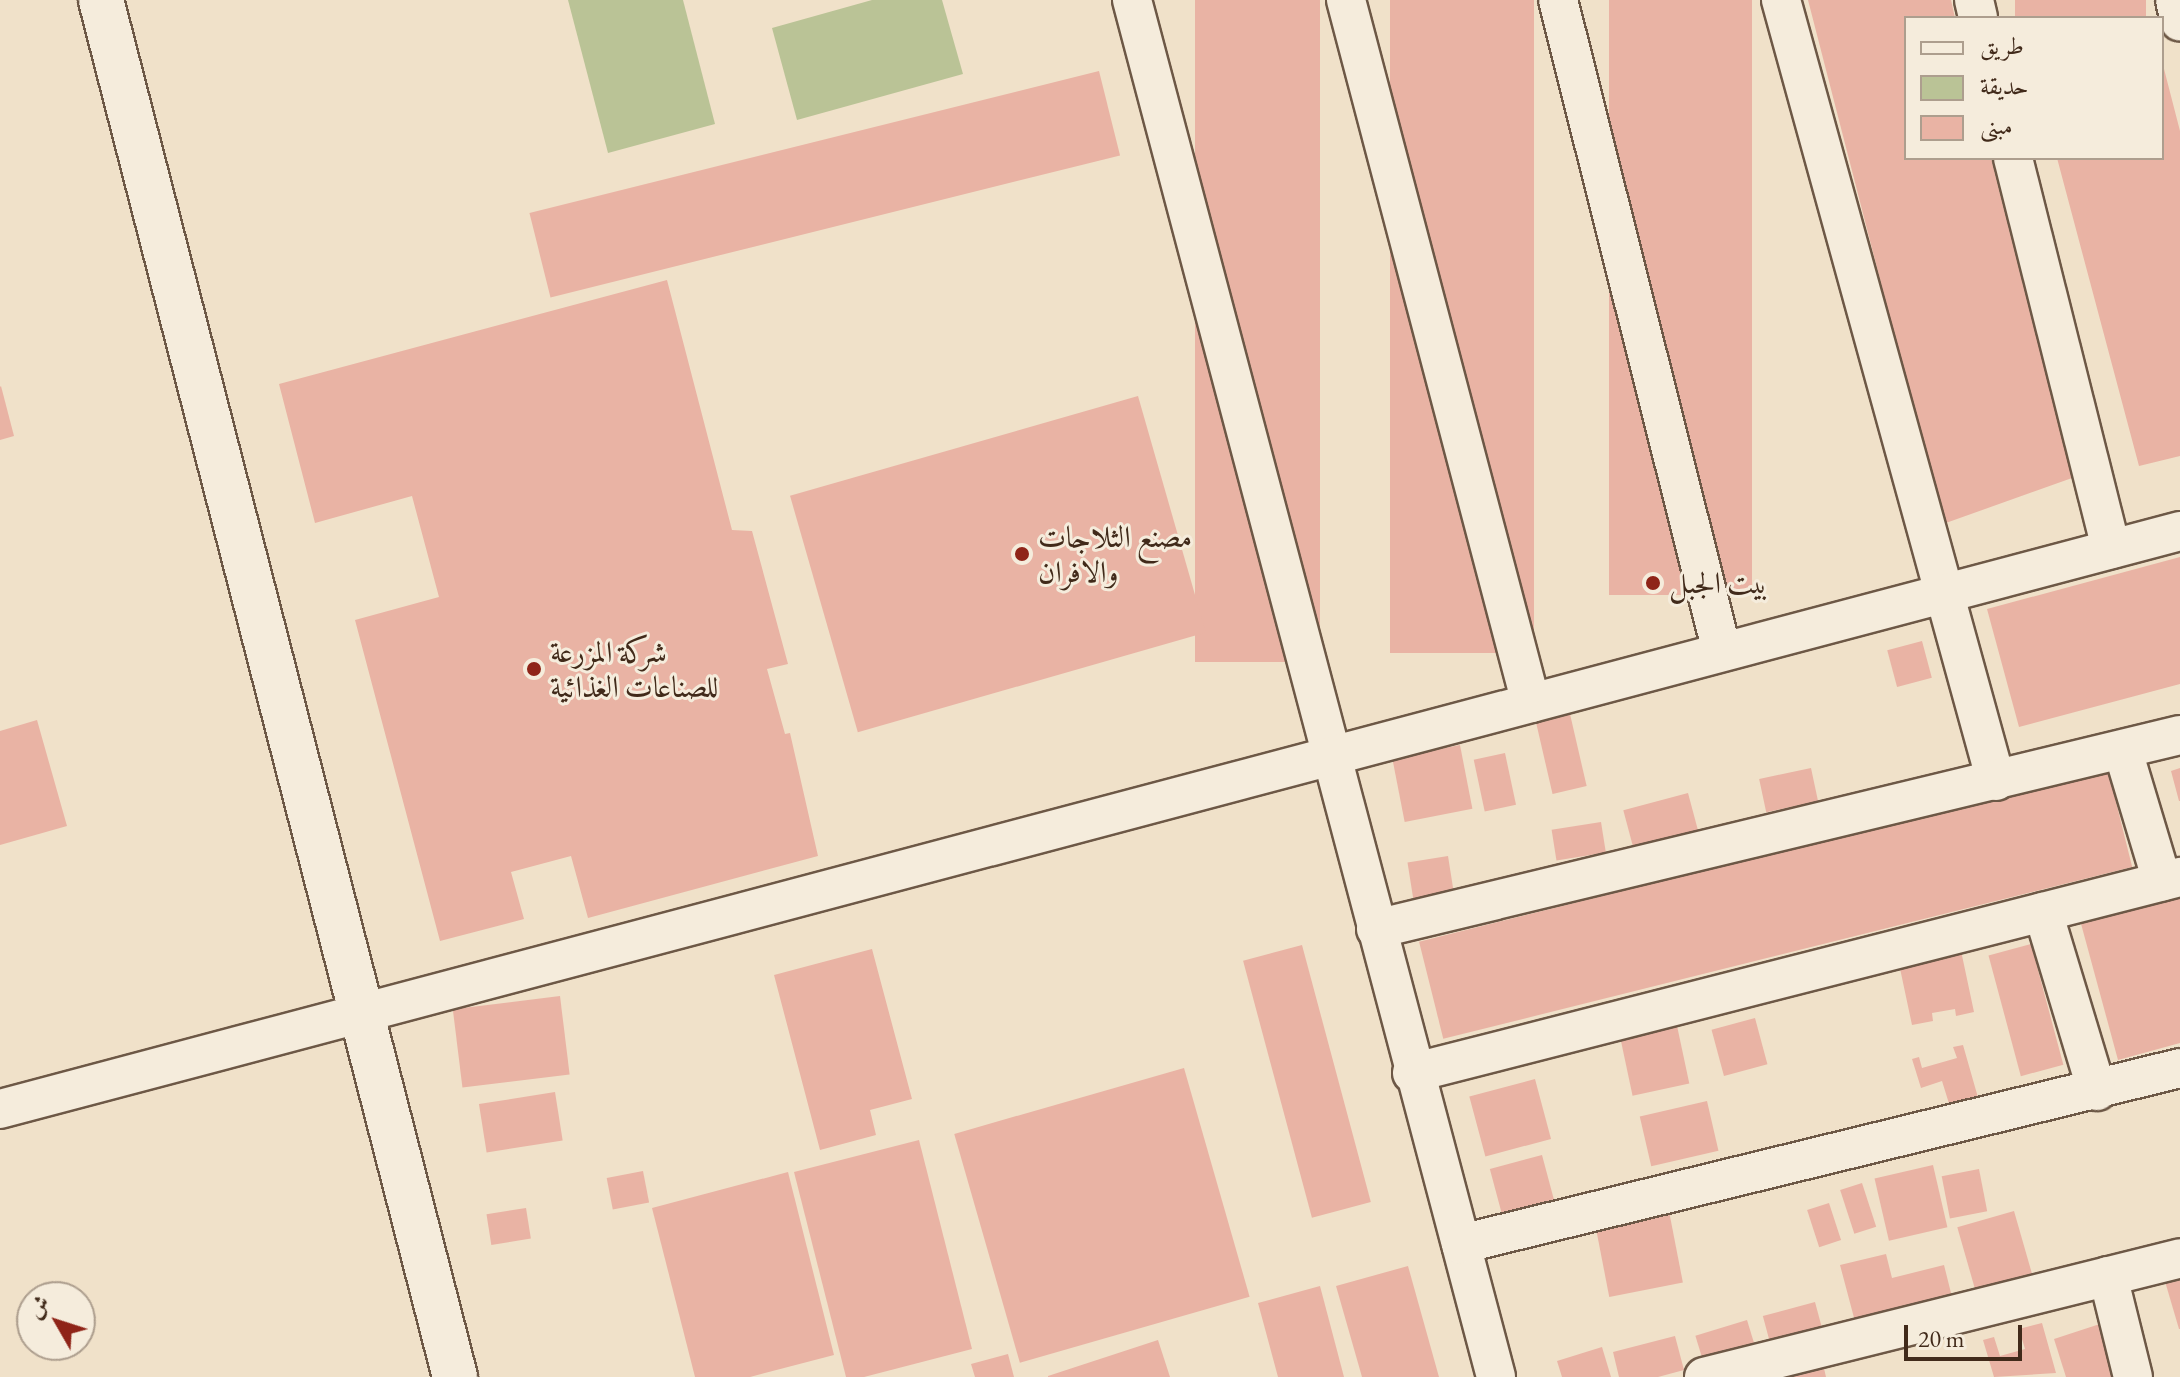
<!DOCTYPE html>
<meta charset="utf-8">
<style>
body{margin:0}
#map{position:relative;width:2180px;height:1377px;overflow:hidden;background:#f0e1c9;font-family:"EB Garamond",Amiri,serif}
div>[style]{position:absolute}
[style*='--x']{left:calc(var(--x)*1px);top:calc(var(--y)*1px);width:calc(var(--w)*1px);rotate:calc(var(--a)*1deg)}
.green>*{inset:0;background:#bac396}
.building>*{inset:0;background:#e9b3a4;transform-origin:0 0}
.roads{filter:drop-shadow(2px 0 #6d5846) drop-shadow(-2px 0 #6d5846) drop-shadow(0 2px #6d5846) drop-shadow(0 -2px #6d5846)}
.minor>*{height:38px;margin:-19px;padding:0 19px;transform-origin:19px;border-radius:19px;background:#f5ecdc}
.tertiary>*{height:44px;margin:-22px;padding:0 22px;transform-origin:22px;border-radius:22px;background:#f5ecdc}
.dots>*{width:22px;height:22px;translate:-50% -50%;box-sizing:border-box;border:4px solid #f5ecdc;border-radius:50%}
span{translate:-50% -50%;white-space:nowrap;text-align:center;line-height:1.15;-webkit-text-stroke:6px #f5ecdc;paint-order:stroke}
.poi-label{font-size:30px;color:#412a1a}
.left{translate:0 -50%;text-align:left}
.legend{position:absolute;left:1904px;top:16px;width:260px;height:144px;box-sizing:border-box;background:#f5ecdc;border:2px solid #ad9e8e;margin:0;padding:10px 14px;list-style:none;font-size:24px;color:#412a1a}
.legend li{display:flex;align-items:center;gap:16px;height:40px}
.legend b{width:40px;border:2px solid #ad9e8e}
.north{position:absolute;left:16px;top:1281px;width:80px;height:80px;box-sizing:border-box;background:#f5ecdc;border:2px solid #ad9e8e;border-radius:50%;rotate:309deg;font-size:22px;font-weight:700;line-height:32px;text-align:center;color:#412a1a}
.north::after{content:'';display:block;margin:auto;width:28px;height:36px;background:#8f2418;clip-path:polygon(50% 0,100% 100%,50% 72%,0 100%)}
.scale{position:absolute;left:1904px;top:1325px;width:118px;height:36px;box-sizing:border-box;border:4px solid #412a1a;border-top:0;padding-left:10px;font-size:24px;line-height:28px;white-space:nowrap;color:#412a1a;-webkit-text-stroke:6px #f5ecdc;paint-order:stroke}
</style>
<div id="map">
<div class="green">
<i style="clip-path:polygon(568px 0,683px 0,715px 124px,608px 153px)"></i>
<i style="clip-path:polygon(872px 0,942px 0,963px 74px,797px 120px,772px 28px)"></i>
</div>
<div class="building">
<i style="left:1195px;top:0;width:125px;height:662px"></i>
<i style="left:1390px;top:0;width:144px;height:653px"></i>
<i style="left:1609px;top:0;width:143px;height:595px"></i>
<i style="clip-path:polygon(1808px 0,1951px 0,1955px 18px,1906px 18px,1906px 158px,1991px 158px,2072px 478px,1943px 524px)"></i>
<i style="left:2015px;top:0;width:131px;height:19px"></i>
<i style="clip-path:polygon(2163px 65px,2180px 131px,2180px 456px,2139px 466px,2057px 158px,2162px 158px)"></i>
<i style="left:1099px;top:71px;width:87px;height:587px;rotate:76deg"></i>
<i style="clip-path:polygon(667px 280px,732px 530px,752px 531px,788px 664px,767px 669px,785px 734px,790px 733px,818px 856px,588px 918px,571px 856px,511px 872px,524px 919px,440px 941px,355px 620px,439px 597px,412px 496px,315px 523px,279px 384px)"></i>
<i style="clip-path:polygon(1px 386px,14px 436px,0 440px,0 387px)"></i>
<i style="left:1138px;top:396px;width:246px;height:362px;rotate:74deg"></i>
<i style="clip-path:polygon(2180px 557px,2180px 684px,2019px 727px,1987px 609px)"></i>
<i style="left:1922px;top:641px;width:38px;height:36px;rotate:75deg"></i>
<i style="left:1570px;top:714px;width:74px;height:35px;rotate:77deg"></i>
<i style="clip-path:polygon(37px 720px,67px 826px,0 845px,0 731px)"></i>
<i style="left:1460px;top:745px;width:65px;height:69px;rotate:79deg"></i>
<i style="left:1505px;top:753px;width:53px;height:32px;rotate:78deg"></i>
<i style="left:1811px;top:768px;width:34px;height:53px;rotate:78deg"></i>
<i style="clip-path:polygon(2180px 768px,2180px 801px,2179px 801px,2171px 771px)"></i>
<i style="left:2108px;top:770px;width:100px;height:710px;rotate:76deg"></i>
<i style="left:1688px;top:793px;width:39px;height:67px;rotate:75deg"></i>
<i style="left:1601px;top:822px;width:31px;height:50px;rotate:81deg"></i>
<i style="left:1448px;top:856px;width:39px;height:41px;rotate:81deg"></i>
<i style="clip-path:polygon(2180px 893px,2180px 1043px,2118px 1060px,2080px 920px)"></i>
<i style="left:2031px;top:944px;width:125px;height:44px;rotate:75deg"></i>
<i style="left:1302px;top:945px;width:266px;height:61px;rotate:75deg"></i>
<i style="clip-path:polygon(1960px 946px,1974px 1012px,1956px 1016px,1955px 1009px,1932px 1013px,1933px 1021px,1912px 1025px,1898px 959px)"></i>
<i style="clip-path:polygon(872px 949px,912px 1099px,870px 1110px,876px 1135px,820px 1150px,774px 975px)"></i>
<i style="left:560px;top:996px;width:79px;height:108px;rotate:83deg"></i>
<i style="left:1755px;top:1018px;width:48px;height:45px;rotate:75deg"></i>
<i style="left:1676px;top:1021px;width:64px;height:58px;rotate:78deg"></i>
<i style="clip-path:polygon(1963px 1045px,1979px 1101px,1951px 1110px,1942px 1081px,1921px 1088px,1912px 1059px,1919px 1057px,1922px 1068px,1957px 1058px,1953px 1047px)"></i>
<i style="left:1184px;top:1068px;width:238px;height:239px;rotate:74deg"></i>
<i style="left:1535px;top:1079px;width:62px;height:68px;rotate:75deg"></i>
<i style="left:555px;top:1092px;width:49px;height:77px;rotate:81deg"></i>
<i style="left:1707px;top:1101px;width:51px;height:69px;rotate:77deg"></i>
<i style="clip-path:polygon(919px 1140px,972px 1349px,864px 1377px,846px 1377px,794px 1172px)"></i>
<i style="left:1542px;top:1155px;width:60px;height:54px;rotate:75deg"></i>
<i style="left:1933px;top:1165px;width:64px;height:60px;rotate:77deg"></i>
<i style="left:1979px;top:1169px;width:43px;height:38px;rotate:79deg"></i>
<i style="left:643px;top:1171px;width:32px;height:37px;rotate:79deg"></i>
<i style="clip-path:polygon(788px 1172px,834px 1355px,750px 1377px,695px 1377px,652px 1208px)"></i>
<i style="left:1862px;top:1183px;width:46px;height:23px;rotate:72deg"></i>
<i style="left:1829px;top:1203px;width:39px;height:23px;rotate:72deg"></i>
<i style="left:1668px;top:1206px;width:78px;height:75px;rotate:79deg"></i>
<i style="left:526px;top:1208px;width:31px;height:40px;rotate:81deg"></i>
<i style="left:2014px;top:1211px;width:65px;height:59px;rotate:74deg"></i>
<i style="clip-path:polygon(1886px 1254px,1892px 1278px,1944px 1265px,1954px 1305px,1857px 1329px,1840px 1265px)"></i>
<i style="clip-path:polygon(1408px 1266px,1439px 1377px,1362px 1377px,1336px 1286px)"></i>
<i style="clip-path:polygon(2180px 1273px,2180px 1329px,2179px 1329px,2164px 1278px)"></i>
<i style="clip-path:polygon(1320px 1286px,1344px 1377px,1278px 1377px,1258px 1303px)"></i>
<i style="left:1815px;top:1302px;width:34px;height:54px;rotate:75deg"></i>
<i style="left:1747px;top:1320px;width:34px;height:54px;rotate:73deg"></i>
<i style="clip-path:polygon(2109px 1321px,2127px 1377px,2066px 1377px,2054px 1339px)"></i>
<i style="clip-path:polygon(2042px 1323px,2056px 1373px,1994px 1377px,1983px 1340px,1994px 1337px,2000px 1356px,2025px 1349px,2019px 1329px)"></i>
<i style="clip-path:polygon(1675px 1336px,1684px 1370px,1658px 1377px,1619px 1377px,1613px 1352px)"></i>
<i style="clip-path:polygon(1158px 1340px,1170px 1377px,1048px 1377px,1048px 1376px)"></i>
<i style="clip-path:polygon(1602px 1347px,1611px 1377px,1562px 1377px,1557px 1361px)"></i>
<i style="clip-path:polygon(1008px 1354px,1014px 1377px,975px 1377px,971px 1364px)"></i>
<i style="clip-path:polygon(1823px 1364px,1826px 1377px,1776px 1377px)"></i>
</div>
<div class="roads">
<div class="minor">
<i style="--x:1132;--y:0;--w:1424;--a:75.19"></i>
<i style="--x:1346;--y:0;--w:727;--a:75.26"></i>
<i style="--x:1558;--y:0;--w:672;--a:75.88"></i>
<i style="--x:1781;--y:0;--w:810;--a:74.61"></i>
<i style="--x:1974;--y:0;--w:18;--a:77"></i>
<i style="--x:2175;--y:0;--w:22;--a:77"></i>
<i style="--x:2013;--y:158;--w:403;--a:75.9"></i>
<i style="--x:2123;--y:751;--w:136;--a:73.3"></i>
<i style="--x:2043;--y:912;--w:187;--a:73.2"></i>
<i style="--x:1376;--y:929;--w:827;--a:-13.57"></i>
<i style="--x:1412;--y:1073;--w:793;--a:-14.32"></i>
<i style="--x:0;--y:1109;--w:2255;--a:-14.85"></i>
<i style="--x:1461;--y:1244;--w:740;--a:-13.75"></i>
<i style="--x:2108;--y:1276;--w:104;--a:76.1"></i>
<i style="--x:1704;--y:1377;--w:491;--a:-14"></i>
</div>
<div class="tertiary">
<i style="--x:101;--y:0;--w:1422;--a:75.58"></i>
</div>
</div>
<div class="dots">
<i style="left:1022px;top:554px;background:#8f2418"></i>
<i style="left:1653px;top:583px;background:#8f2418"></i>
<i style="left:534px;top:669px;background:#8f2418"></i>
</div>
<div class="poi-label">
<span class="left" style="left:1038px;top:554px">مصنع الثلاجات<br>والافران</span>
<span class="left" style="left:1669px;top:583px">بيت الجبل</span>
<span class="left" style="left:550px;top:669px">شركة المزرعة<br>للصناعات الغذائية</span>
</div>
<ul class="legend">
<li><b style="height:10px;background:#f5ecdc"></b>طريق</li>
<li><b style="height:22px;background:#bac396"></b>حديقة</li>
<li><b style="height:22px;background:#e9b3a4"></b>مبنى</li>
</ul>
<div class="north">ش</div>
<div class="scale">20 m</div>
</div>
